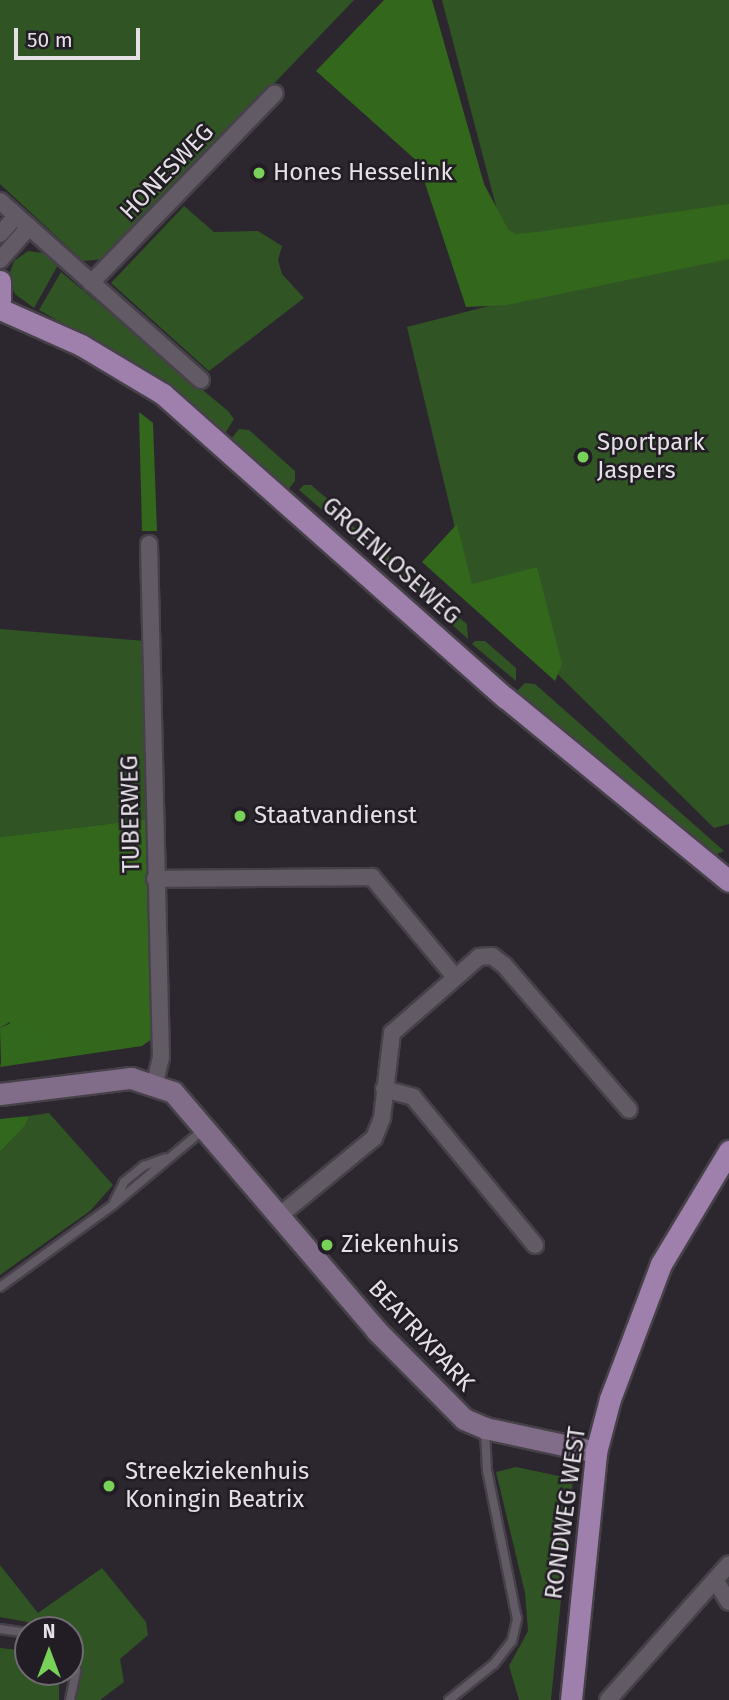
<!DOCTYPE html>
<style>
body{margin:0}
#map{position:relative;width:729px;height:1700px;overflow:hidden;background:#2c262f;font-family:"Fira Sans",sans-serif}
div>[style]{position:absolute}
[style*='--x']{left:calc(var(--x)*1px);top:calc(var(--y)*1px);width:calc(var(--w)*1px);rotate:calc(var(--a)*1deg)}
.green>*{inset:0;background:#305424}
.forest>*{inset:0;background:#32671c}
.water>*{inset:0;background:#32681d}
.roads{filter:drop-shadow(2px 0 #464149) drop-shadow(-2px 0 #464149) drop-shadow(0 2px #464149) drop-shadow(0 -2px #464149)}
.lane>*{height:8px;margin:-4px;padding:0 4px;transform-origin:4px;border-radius:4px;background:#625b65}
.street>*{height:16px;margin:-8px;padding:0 8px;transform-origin:8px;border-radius:8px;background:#625b65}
.secondary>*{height:21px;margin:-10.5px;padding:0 10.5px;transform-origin:10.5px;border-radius:10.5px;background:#816d89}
.primary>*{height:21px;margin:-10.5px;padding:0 10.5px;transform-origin:10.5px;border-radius:10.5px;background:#9f80ac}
.dots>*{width:19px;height:19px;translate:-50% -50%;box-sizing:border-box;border:4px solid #221c25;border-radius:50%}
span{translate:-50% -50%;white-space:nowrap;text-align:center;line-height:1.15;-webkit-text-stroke:5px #221c25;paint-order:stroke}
.street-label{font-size:24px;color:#e4e0e6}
.poi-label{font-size:24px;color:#e4e0e6}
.left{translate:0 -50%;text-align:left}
.north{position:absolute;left:14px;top:1616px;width:70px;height:70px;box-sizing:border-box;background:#221c25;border:2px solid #706a72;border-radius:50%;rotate:0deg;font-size:19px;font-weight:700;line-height:28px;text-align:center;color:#e4e0e6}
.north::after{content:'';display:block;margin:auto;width:24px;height:32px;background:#78d158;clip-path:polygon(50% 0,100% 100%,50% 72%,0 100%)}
.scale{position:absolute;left:14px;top:28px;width:126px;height:32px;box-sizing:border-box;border:4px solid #e4e0e6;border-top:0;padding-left:9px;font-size:21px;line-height:24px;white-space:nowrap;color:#e4e0e6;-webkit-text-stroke:5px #221c25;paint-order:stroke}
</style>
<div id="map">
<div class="green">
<i style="clip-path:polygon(0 0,354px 0,106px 259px,83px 261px,0 184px)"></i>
<i style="clip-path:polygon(442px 0,729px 0,729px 824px,714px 828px,469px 587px,407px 327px,520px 298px)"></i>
<i style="clip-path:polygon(184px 206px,214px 232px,258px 231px,282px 246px,278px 260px,282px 274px,304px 298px,209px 371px,111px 283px)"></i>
<i style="clip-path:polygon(28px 251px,43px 253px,58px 265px,34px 308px,15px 294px,8px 278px,14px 261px)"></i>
<i style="clip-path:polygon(61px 272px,228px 411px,234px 419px,224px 435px,133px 362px,39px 310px)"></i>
<i style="clip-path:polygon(239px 429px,249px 430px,295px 471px,295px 481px,288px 490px,231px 439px)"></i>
<i style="clip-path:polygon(304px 485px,311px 485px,343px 512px,346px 520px,341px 526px,299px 490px)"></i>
<i style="clip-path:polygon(351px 525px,389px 554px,389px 568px,345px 531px)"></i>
<i style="clip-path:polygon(398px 570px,406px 571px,428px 589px,427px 602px,394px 573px)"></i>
<i style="clip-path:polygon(442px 604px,467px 624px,468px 639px,432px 607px)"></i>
<i style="clip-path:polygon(0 629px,145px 641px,149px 819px,0 837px)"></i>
<i style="clip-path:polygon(475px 641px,485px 641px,516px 668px,516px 681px,472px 644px)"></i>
<i style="clip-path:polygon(525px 683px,535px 684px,724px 851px,712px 856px,515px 693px)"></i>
<i style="clip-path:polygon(49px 1113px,113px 1185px,90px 1211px,0 1275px,0 1152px,25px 1126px,29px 1116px)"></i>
<i style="clip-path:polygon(516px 1467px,573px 1479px,551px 1700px,519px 1700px,509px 1666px,528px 1631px,525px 1593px,496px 1472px)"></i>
<i style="clip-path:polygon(0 1565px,38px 1613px,102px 1568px,146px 1622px,148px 1635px,120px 1659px,124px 1682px,100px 1700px,75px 1700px,79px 1655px,70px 1630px,0 1617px)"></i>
<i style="clip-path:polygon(0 1648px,28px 1651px,28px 1672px,59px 1672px,59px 1700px,0 1700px)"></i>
</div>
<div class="forest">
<i style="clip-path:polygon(384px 0,432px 0,484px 184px,508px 229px,515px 234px,537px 232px,729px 204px,729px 259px,507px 305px,466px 307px,418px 162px,316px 71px)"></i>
<i style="clip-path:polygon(139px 412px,153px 423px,157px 531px,142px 531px)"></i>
<i style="clip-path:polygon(457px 524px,472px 584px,537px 567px,562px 664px,555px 681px,422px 562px)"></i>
<i style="clip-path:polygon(149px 819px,156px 1036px,142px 1046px,0 1067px,10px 1022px,0 1028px,0 837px)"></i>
</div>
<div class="water">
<i style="clip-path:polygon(20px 1019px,39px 1026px,44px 1042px,23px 1061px,1px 1062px,0 1028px)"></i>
<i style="clip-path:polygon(29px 1116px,25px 1126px,0 1152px,0 1119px)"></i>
</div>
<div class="roads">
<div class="lane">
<i style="--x:114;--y:1202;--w:22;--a:-63"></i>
<i style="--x:124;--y:1182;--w:26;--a:-39"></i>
<i style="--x:144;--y:1166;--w:23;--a:-20"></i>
<i style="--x:0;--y:1287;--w:140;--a:-36"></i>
<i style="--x:113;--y:1205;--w:117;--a:-39.8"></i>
<i style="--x:0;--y:1629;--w:28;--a:8"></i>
<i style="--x:70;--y:1700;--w:30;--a:-78"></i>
<i style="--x:76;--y:1671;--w:15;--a:-113"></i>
<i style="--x:449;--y:1700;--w:58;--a:-38.7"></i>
<i style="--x:494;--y:1664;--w:29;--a:-52"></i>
<i style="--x:512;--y:1641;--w:23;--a:-77"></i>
<i style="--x:517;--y:1619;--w:152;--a:-101.4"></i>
<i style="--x:487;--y:1470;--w:39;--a:-93"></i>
</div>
<div class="street">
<i style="--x:0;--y:201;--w:269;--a:41.7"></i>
<i style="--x:0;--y:234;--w:24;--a:-48"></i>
<i style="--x:0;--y:260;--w:44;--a:-48.7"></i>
<i style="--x:91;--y:283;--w:264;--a:-45.9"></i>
<i style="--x:149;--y:544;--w:513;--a:88.66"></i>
<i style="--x:161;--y:1057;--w:26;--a:103"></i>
<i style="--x:155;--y:879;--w:217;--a:-0.5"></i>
<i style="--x:372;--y:877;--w:130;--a:50.3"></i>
<i style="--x:384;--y:1089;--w:30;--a:15"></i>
<i style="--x:413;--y:1097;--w:192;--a:50.5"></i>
<i style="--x:279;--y:1216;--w:123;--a:-39.4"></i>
<i style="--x:374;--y:1138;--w:22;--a:-68"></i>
<i style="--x:382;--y:1118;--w:86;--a:-83.3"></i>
<i style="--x:392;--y:1033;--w:116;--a:-41.1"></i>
<i style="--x:479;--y:957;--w:13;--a:-4"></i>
<i style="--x:492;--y:956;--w:15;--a:37"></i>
<i style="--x:504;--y:965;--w:191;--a:49.2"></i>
<i style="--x:717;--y:1583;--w:22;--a:58"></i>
<i style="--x:608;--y:1700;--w:182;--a:-48.3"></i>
</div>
<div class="secondary">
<i style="--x:0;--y:1094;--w:132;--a:-7"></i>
<i style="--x:131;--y:1078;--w:44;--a:18.4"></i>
<i style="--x:173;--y:1092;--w:313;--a:49.5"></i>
<i style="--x:376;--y:1330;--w:125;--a:45.3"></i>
<i style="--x:464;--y:1419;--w:23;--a:23"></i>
<i style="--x:485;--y:1428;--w:114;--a:12.2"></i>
</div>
<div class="primary">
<i style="--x:0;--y:281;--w:19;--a:90"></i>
<i style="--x:0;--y:309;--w:89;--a:24"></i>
<i style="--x:81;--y:345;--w:96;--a:30.9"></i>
<i style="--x:163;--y:394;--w:458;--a:41.6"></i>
<i style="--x:506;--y:698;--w:288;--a:39.4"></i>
<i style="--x:571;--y:1700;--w:249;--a:-84.2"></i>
<i style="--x:596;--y:1452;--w:55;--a:-75.2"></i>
<i style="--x:610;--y:1399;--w:144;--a:-69.3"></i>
<i style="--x:661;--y:1264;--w:132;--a:-59"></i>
</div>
</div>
<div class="dots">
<i style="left:259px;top:173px;background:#78d158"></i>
<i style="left:583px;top:457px;background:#78d158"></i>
<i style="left:240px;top:816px;background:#78d158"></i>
<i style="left:327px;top:1245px;background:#78d158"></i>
<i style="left:109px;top:1486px;background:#78d158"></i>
</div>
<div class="street-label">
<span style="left:167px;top:172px;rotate:-46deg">HONESWEG</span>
<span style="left:391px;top:561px;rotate:42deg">GROENLOSEWEG</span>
<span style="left:131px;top:814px;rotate:-91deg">TUBERWEG</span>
<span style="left:421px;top:1336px;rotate:47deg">BEATRIXPARK</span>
<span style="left:566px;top:1513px;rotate:-82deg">RONDWEG WEST</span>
</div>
<div class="poi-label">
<span class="left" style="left:273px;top:173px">Hones Hesselink</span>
<span class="left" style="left:597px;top:457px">Sportpark<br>Jaspers</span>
<span class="left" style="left:254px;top:816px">Staatvandienst</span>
<span class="left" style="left:341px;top:1245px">Ziekenhuis</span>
<span class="left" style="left:125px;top:1486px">Streekziekenhuis<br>Koningin Beatrix</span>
</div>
<div class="north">N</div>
<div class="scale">50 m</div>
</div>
